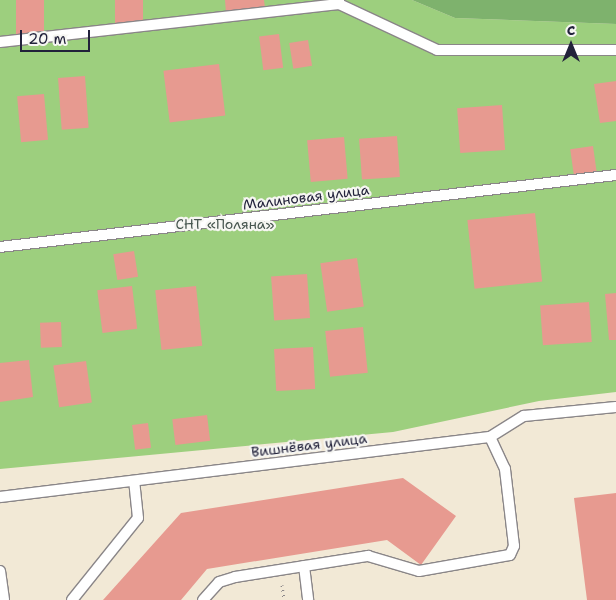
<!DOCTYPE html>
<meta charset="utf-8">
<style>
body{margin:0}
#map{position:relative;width:616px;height:600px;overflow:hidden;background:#f2e9d6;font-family:"Shantell Sans",sans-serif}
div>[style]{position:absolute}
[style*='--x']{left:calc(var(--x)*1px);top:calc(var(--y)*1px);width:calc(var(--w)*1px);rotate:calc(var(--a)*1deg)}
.green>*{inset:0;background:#9dcf7e}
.forest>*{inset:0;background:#7eb26d}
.building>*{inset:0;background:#e79a90;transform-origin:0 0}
.path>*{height:3px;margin-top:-1.5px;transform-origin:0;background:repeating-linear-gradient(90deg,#8a8688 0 1px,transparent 0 5px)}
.roads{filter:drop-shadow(1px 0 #8a8688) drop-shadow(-1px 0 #8a8688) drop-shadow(0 1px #8a8688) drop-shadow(0 -1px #8a8688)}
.service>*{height:10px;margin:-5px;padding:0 5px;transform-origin:5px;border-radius:5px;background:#fff}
span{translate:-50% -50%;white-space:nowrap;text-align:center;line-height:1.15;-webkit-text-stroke:4.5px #f6f6f2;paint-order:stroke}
.street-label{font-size:14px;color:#22223b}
.park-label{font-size:14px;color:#47564f}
.north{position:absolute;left:546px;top:20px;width:50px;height:50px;-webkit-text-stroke:4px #f6f6f2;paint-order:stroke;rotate:0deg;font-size:14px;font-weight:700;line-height:20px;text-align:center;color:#22223b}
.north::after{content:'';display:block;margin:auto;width:18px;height:22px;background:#22223b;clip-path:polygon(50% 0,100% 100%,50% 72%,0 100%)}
.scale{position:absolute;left:20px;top:30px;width:70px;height:22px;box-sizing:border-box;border:2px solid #22223b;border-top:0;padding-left:6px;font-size:15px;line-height:18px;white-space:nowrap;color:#22223b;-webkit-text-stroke:4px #f6f6f2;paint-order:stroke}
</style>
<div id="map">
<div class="green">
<i style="clip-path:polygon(0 0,412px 0,455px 18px,616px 24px,616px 392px,539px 401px,393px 432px,0 469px)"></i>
</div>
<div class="forest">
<i style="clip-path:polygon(412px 0,616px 0,616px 24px,455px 18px)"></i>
</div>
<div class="building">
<i style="left:16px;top:0;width:28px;height:37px"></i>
<i style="left:115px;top:0;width:28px;height:26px"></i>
<i style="clip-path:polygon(225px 0,264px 0,265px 8px,226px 13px)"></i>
<i style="left:279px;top:34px;width:34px;height:20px;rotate:83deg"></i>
<i style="left:308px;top:40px;width:26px;height:19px;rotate:81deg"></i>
<i style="left:219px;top:64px;width:52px;height:56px;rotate:83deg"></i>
<i style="left:85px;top:76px;width:52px;height:27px;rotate:86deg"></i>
<i style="clip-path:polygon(616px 81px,616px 121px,600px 123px,594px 84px)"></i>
<i style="left:44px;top:94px;width:46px;height:27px;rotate:85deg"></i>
<i style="left:502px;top:105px;width:45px;height:45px;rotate:86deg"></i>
<i style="left:397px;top:136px;width:41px;height:38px;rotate:86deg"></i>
<i style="left:344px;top:137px;width:42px;height:37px;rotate:85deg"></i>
<i style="left:593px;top:146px;width:28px;height:23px;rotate:82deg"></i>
<i style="left:535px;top:213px;width:69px;height:68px;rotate:84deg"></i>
<i style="left:134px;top:251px;width:26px;height:21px;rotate:81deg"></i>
<i style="left:357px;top:258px;width:49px;height:37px;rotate:82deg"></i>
<i style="left:307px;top:274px;width:44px;height:36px;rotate:86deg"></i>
<i style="left:132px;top:286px;width:43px;height:35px;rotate:83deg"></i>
<i style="left:196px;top:286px;width:60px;height:41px;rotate:84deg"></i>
<i style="clip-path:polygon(616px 293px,616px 340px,609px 340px,605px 294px)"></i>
<i style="left:589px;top:302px;width:40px;height:49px;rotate:86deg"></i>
<i style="left:61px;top:322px;width:25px;height:21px;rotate:88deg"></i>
<i style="left:363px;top:327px;width:46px;height:38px;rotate:84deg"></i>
<i style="left:313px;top:347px;width:42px;height:39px;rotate:87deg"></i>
<i style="clip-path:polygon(29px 360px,33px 397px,0 402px,0 363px)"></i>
<i style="left:86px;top:361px;width:42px;height:33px;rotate:82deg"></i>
<i style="left:207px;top:415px;width:26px;height:35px;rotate:83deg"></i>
<i style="left:148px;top:423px;width:25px;height:16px;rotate:83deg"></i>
<i style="clip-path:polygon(403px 478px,456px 516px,421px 565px,387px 540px,207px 569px,181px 600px,103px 600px,181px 513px)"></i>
<i style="clip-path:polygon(616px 493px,616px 600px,587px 600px,574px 498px)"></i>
</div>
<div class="path">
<i style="--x:282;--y:585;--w:15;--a:82"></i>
</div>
<div class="roads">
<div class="service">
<i style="--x:339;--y:0;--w:4;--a:90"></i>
<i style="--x:339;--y:4;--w:108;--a:25.1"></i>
<i style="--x:437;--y:50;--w:179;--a:0"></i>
<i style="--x:0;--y:42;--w:341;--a:-6.4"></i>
<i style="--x:0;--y:247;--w:620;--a:-6.67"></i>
<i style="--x:0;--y:497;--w:494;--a:-7"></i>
<i style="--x:490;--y:437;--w:40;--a:-32"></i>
<i style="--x:524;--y:416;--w:92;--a:-5.6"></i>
<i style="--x:304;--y:566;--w:34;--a:83"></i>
<i style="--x:0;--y:571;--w:29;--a:82"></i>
<i style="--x:72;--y:600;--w:105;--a:-51.2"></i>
<i style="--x:138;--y:518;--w:37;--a:-96"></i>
<i style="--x:203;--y:600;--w:24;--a:-48"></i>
<i style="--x:219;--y:582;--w:17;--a:-17"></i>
<i style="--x:235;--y:577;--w:135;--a:-9"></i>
<i style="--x:368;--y:556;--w:53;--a:16.4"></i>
<i style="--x:419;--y:571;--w:92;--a:-10"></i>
<i style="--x:510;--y:555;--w:10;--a:-66"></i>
<i style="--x:514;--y:546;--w:78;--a:-96.7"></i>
<i style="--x:505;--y:469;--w:35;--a:-115"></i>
</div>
</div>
<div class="street-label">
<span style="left:306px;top:197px;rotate:-7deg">Малиновая улица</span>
<span style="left:309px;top:445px;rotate:-7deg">Вишнёвая улица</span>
</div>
<div class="park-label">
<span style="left:225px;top:224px">СНТ «Поляна»</span>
</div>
<div class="north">С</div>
<div class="scale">20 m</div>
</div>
